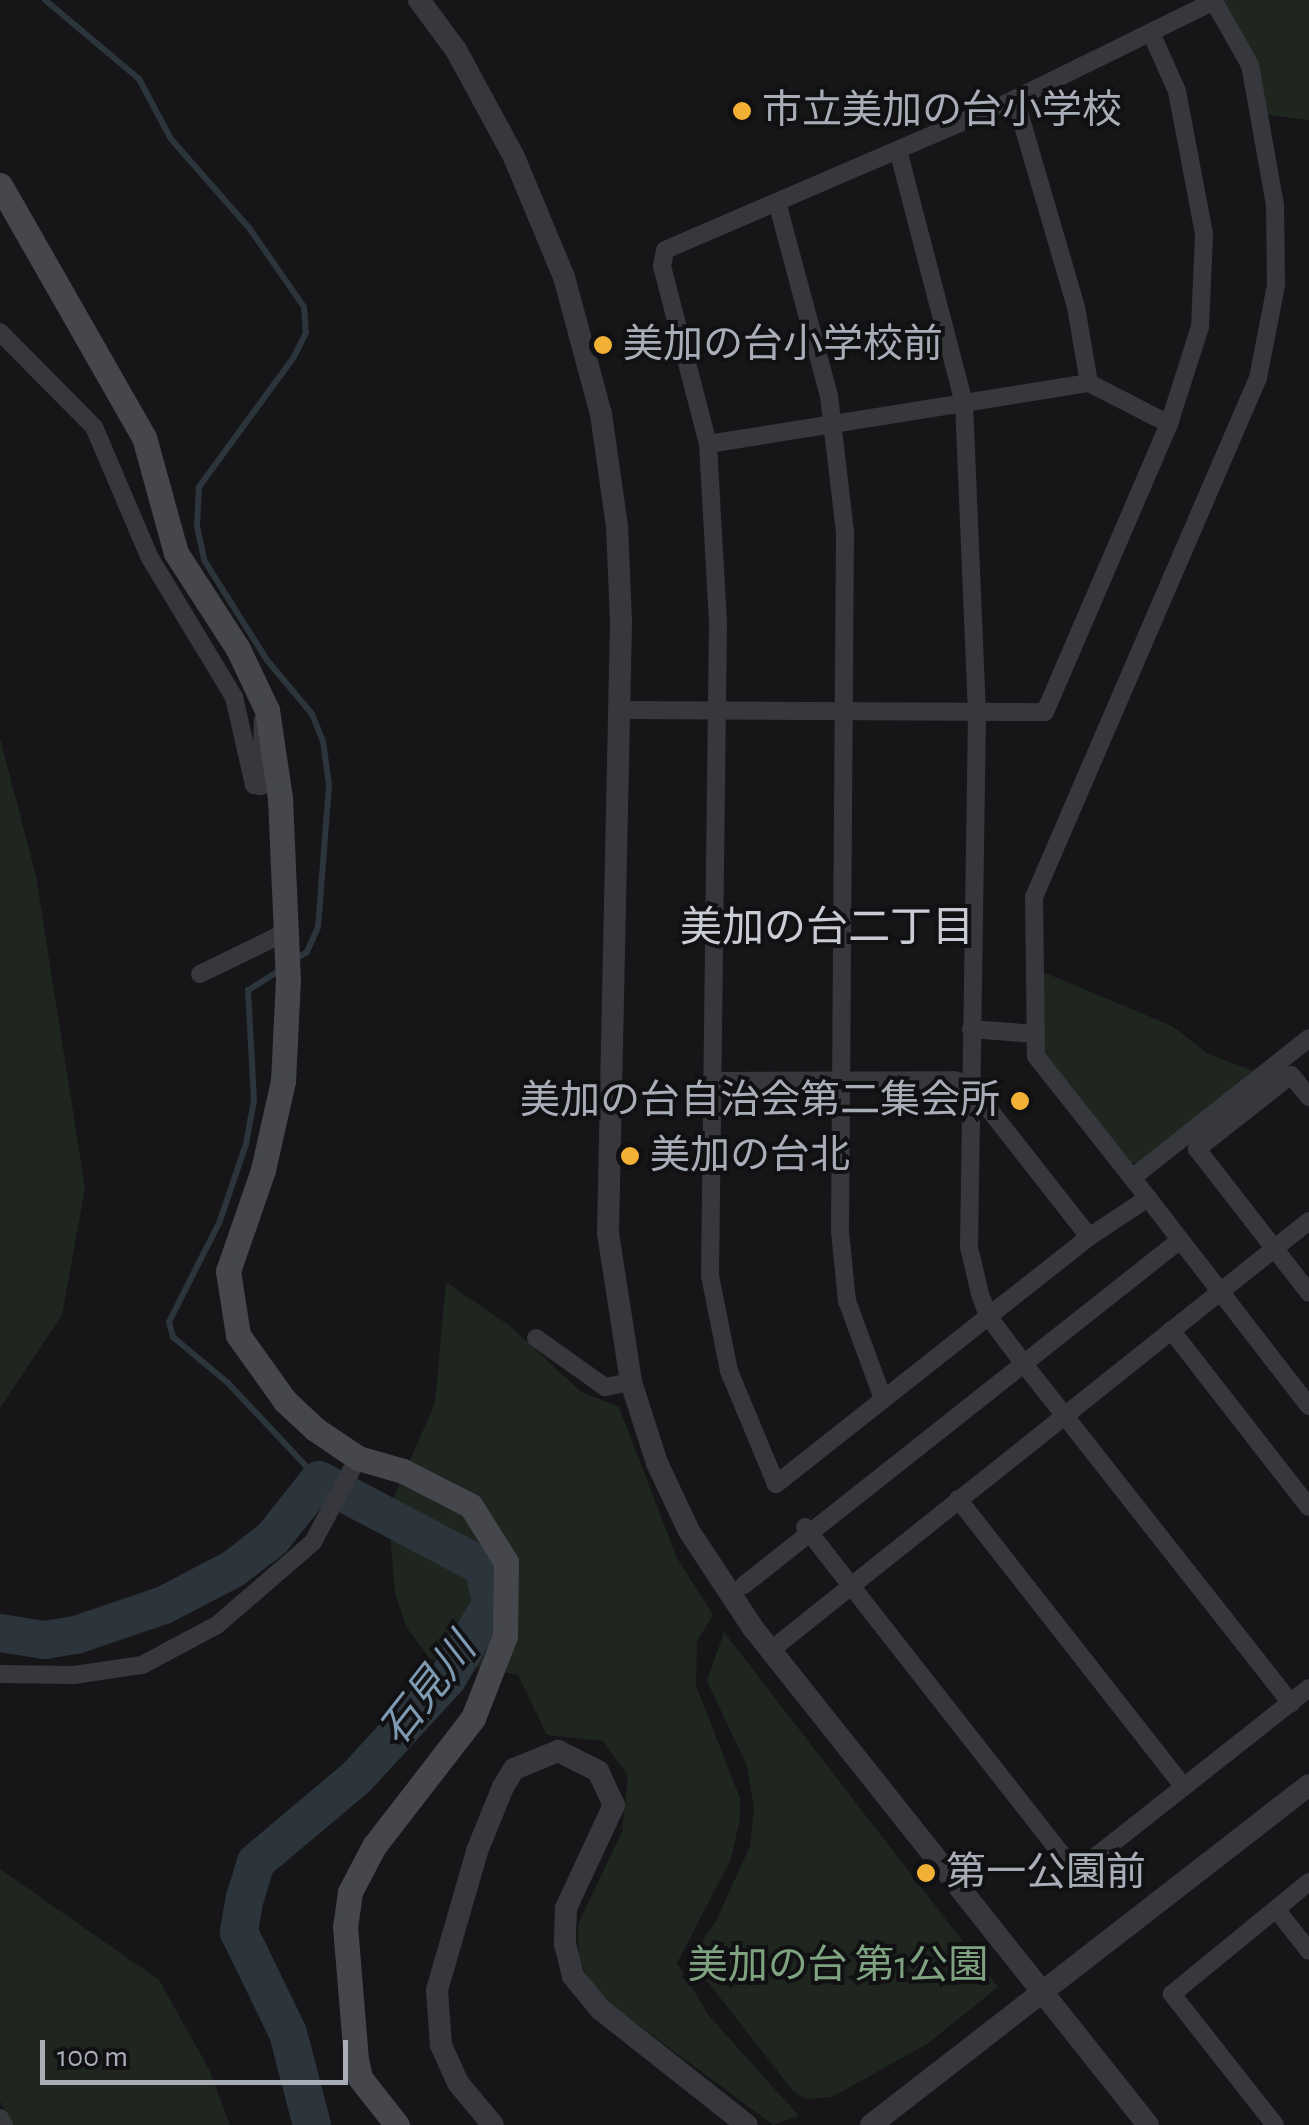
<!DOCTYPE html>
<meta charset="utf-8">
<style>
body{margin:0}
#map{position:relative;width:1309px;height:2125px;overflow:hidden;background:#161618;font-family:"Alegreya Sans","Noto Sans JP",sans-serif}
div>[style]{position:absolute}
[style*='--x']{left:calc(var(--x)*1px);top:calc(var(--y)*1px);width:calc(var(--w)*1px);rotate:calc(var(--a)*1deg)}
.green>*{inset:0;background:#1e261f}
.stream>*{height:6px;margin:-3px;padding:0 3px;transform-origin:3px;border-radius:3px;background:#2c353c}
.river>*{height:38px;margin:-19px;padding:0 19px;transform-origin:19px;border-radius:19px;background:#2c353c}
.minor>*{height:18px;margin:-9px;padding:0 9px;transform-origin:9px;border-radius:9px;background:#37383d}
.tertiary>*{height:22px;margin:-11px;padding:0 11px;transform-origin:11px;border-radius:11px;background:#37383d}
.secondary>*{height:25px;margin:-12.5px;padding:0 12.5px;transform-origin:12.5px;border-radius:12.5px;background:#45474d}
.dots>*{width:28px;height:28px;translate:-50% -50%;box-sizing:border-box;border:5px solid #111113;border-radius:50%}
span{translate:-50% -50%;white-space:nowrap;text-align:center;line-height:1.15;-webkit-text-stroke:8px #111113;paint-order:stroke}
.poi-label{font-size:40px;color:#a8adb8}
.left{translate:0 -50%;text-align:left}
.right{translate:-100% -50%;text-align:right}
.park-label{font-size:40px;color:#7fa381}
.neighbourhood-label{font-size:42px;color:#c9ccd4}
.water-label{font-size:42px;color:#7f9bb3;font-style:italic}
.scale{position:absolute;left:40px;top:2040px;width:308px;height:45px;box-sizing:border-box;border:5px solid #a8adb8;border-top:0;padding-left:12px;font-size:30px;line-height:35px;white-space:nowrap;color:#a8adb8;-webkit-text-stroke:8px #111113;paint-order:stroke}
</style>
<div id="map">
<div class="green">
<i style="clip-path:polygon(1213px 0,1309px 0,1309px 120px,1259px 114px,1250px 65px)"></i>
<i style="clip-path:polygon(0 738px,36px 876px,85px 1188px,62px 1315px,0 1408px)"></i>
<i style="clip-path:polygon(1043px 972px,1172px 1026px,1208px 1054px,1254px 1071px,1138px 1164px,1128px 1162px,1042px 1054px)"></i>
<i style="clip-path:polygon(446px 1282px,510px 1326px,581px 1392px,619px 1407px,677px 1558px,713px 1615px,697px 1641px,696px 1686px,740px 1798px,740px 1819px,731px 1859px,677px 1963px,709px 2016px,799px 2116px,773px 2125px,596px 1993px,579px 1960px,578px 1924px,622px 1832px,628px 1776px,603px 1741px,547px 1735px,518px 1675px,430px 1659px,407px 1628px,395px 1594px,388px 1511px,435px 1403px)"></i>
<i style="clip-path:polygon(724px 1632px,998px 1987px,927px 2044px,832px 2097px,806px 2099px,793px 2091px,690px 1959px,716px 1921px,750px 1846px,754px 1809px,747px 1766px,707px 1681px)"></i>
<i style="clip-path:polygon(0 1869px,159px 1980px,209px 2069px,230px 2125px,12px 2125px,0 2101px)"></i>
</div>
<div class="stream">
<i style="--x:45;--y:0;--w:123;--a:40"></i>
<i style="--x:139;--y:79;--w:68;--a:61.9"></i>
<i style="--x:171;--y:139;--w:120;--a:48.7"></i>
<i style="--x:250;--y:229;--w:95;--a:55.3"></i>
<i style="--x:304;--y:307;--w:26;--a:86"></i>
<i style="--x:306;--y:333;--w:27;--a:117"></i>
<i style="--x:294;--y:357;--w:161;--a:126.2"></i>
<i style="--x:199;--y:487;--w:39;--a:93"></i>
<i style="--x:197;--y:526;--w:35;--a:78"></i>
<i style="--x:204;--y:560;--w:118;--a:57.8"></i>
<i style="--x:267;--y:660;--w:70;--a:50.2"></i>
<i style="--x:312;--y:714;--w:29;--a:68"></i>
<i style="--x:323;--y:741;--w:44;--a:82.2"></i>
<i style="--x:329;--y:785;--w:142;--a:94.4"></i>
<i style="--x:318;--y:927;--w:27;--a:114"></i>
<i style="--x:307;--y:952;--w:13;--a:148"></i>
<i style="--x:282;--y:969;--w:40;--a:148"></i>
<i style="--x:248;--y:990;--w:110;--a:86.9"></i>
<i style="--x:254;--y:1100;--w:45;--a:100.3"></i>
<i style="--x:246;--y:1144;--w:81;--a:108.7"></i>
<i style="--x:220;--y:1221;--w:113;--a:116.8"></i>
<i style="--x:169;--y:1322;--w:16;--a:75"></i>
<i style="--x:173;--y:1337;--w:72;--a:39.9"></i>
<i style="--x:228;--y:1383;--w:133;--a:46.8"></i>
</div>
<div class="river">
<i style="--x:0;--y:1633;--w:45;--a:9"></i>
<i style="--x:44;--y:1640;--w:32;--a:-9"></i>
<i style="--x:76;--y:1635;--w:93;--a:-18.8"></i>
<i style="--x:164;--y:1605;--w:78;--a:-27.6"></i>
<i style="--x:233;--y:1569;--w:49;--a:-37.6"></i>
<i style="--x:272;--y:1539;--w:75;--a:-51.5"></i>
<i style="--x:319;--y:1480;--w:186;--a:27.9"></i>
<i style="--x:483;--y:1567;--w:37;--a:76"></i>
<i style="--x:492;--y:1603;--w:88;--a:120.6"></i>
<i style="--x:447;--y:1679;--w:133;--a:132.6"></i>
<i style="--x:357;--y:1777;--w:132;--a:139.9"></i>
<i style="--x:256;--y:1862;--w:37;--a:107"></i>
<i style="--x:245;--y:1897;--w:36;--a:100"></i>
<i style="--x:239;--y:1932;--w:112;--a:64.1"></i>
<i style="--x:288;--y:2033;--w:95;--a:75.4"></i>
</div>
<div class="minor">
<i style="--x:898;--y:150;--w:261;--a:75.4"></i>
<i style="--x:964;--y:403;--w:312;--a:87.6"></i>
<i style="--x:977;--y:715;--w:532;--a:90.86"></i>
<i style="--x:969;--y:1247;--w:48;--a:76.8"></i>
<i style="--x:980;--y:1294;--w:23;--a:70"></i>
<i style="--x:988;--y:1316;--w:60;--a:53.1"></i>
<i style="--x:1024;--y:1364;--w:432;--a:51.8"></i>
<i style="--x:777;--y:202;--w:201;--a:75"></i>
<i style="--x:829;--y:396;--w:137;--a:83.3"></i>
<i style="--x:845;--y:532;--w:699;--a:90.41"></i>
<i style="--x:840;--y:1231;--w:70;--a:84.3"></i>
<i style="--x:847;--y:1301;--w:104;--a:69.8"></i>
<i style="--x:0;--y:332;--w:134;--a:45.3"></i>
<i style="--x:94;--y:427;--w:142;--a:66.9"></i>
<i style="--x:150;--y:558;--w:162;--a:58.9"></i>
<i style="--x:234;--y:697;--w:90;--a:77.2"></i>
<i style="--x:254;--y:785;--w:7;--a:8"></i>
<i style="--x:261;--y:786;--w:66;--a:-88.3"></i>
<i style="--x:1089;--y:383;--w:90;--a:27.1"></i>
<i style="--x:708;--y:444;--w:386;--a:-9.1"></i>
<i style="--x:1089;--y:383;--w:77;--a:-99.7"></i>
<i style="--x:1076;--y:307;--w:217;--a:-106.3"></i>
<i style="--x:620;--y:710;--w:425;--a:0.3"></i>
<i style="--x:1045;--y:712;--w:314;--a:-66.7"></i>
<i style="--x:1169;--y:424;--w:102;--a:-72.3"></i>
<i style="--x:1200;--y:327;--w:93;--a:-87.5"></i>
<i style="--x:1204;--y:234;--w:146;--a:-100.7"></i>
<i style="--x:1177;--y:91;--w:64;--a:-114.1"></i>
<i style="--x:200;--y:974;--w:96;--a:-26"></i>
<i style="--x:971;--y:1029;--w:65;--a:4.4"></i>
<i style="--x:712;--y:1081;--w:242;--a:-0.2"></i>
<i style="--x:954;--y:1080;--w:17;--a:17"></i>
<i style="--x:970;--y:1085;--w:193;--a:51.9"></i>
<i style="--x:1089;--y:1237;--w:399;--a:141.7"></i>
<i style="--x:776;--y:1484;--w:122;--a:-112.6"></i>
<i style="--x:729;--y:1371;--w:97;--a:-101.3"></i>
<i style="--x:710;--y:1276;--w:653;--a:-89.3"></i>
<i style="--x:718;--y:623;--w:179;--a:-93.2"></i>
<i style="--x:708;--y:444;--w:184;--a:-104.5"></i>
<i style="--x:662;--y:266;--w:16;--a:-79"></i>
<i style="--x:665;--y:250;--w:381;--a:-23.3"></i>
<i style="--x:1015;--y:99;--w:222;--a:-26.2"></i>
<i style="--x:1309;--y:1097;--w:28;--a:-129"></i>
<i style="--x:1291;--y:1075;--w:120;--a:141.8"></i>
<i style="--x:1197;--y:1149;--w:182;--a:52.1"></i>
<i style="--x:1132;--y:1178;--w:226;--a:-38.3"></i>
<i style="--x:1148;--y:1198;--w:263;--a:52.3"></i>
<i style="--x:1089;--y:1237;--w:71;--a:-33.5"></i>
<i style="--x:1148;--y:1198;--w:181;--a:-128.3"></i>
<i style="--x:1036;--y:1056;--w:159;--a:-90.7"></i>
<i style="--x:1034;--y:897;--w:565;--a:-66.66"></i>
<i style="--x:1258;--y:378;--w:95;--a:-79"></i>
<i style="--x:1276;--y:285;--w:80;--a:-90.7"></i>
<i style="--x:1275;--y:205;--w:142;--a:-100.1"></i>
<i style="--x:1250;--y:65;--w:75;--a:-119.6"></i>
<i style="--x:1171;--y:1330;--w:224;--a:52.1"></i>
<i style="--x:536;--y:1338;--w:85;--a:35.4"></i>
<i style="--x:605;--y:1387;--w:26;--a:-11"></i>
<i style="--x:958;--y:1499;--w:366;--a:51.9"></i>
<i style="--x:805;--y:1527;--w:439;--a:51.9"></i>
<i style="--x:1076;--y:1872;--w:297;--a:-38.3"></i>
<i style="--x:744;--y:1585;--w:556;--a:-38.35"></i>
<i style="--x:771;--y:1650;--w:688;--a:-38.57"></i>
<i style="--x:0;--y:1674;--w:74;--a:0.8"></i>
<i style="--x:74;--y:1675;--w:69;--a:-8.4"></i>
<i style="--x:142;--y:1665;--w:85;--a:-28.1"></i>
<i style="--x:217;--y:1625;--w:127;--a:-40.8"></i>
<i style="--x:313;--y:1542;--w:95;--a:-61.8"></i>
<i style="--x:1276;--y:1909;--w:53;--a:51.8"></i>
<i style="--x:0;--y:2118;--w:8;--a:60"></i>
<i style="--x:1275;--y:2125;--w:167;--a:-128.2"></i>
<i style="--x:1172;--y:1994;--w:177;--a:-39.3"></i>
</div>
<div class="tertiary">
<i style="--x:419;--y:0;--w:62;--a:53.5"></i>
<i style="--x:456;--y:50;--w:122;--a:61.5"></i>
<i style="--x:514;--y:157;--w:130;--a:67.4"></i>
<i style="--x:564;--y:277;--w:142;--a:74.9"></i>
<i style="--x:601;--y:414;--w:113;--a:81.9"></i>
<i style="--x:617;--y:526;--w:96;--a:87.6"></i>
<i style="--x:621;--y:622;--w:611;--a:91.22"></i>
<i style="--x:608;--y:1233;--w:151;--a:81.2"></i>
<i style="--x:631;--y:1382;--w:85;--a:72.2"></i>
<i style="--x:657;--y:1463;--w:75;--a:64.8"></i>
<i style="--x:689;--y:1531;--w:116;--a:56.6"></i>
<i style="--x:753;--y:1628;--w:635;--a:51.52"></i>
<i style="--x:493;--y:2125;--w:55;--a:-129.8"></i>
<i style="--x:458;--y:2083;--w:42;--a:-114.1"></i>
<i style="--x:441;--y:2045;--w:55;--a:-94.2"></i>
<i style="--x:437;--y:1990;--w:145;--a:-73.9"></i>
<i style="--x:477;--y:1851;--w:69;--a:-67.9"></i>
<i style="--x:503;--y:1787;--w:21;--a:-59"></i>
<i style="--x:514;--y:1769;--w:48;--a:-22.2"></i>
<i style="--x:558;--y:1751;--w:45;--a:26.6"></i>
<i style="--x:598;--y:1771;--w:38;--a:65"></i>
<i style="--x:614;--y:1805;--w:114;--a:115"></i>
<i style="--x:566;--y:1908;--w:36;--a:92"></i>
<i style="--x:565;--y:1944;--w:33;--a:76"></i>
<i style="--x:573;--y:1976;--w:43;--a:50.7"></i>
<i style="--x:600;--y:2009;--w:187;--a:38.3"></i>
<i style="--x:871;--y:2125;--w:554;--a:-37.82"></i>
</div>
<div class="secondary">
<i style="--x:0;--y:185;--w:290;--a:60.3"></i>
<i style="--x:144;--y:437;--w:120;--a:74.6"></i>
<i style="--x:176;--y:553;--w:114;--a:57.1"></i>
<i style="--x:238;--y:649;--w:68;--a:64.6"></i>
<i style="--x:267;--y:710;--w:89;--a:81.6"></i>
<i style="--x:280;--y:798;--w:181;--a:87.5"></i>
<i style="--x:288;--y:979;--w:102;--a:92.8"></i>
<i style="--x:283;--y:1081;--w:91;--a:102.7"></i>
<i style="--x:263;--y:1170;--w:107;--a:109.1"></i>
<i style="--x:228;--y:1271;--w:65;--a:81.1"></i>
<i style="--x:238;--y:1335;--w:81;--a:54.5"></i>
<i style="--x:285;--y:1401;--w:41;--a:43"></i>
<i style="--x:315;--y:1429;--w:52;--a:34"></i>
<i style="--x:358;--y:1458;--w:47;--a:16.1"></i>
<i style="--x:403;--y:1471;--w:76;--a:27.2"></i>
<i style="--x:471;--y:1506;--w:66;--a:58"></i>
<i style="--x:506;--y:1562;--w:74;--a:90.8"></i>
<i style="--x:505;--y:1636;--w:88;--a:111.3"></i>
<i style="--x:473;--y:1718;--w:162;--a:127.7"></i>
<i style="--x:374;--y:1846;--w:52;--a:117.6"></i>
<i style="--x:350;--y:1892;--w:34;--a:98"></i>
<i style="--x:345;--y:1926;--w:133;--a:85.3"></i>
<i style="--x:356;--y:2059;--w:19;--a:78"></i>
<i style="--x:360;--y:2078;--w:60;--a:51.8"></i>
</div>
<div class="dots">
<i style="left:742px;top:111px;background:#f2b134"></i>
<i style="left:603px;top:345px;background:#f2b134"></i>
<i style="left:1020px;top:1101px;background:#f2b134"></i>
<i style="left:630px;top:1156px;background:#f2b134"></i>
<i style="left:926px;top:1873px;background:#f2b134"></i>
</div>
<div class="poi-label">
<span class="left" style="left:762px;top:111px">市立美加の台小学校</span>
<span class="left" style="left:623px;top:345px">美加の台小学校前</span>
<span class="right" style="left:1000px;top:1101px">美加の台自治会第二集会所</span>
<span class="left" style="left:650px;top:1156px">美加の台北</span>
<span class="left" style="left:946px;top:1873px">第一公園前</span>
</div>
<div class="park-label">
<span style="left:838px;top:1966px">美加の台 第1公園</span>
</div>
<div class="neighbourhood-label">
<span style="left:827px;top:928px">美加の台二丁目</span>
</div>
<div class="water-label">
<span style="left:428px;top:1690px;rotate:-52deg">石見川</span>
</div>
<div class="scale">100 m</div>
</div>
